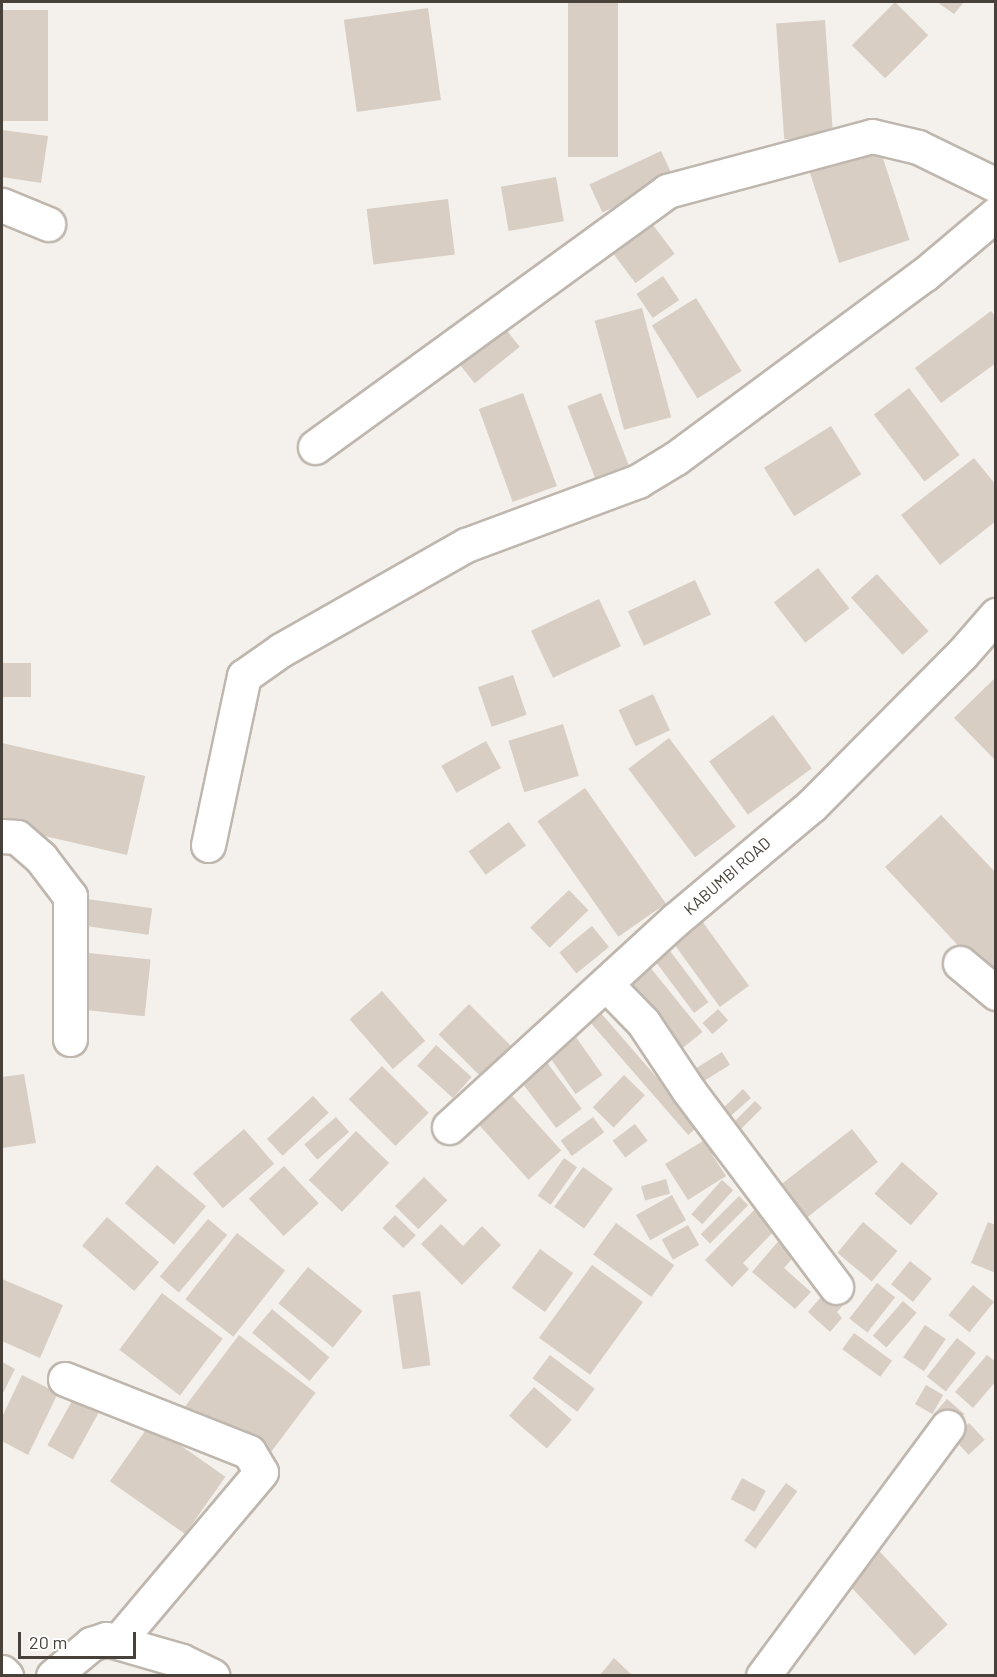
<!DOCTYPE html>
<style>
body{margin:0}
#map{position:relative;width:997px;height:1677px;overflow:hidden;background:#f4f0eb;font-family:Barlow,sans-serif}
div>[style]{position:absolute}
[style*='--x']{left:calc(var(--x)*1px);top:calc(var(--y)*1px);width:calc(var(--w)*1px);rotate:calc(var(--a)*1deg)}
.building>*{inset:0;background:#d8cec4;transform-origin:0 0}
.roads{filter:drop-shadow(2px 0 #bfb7ae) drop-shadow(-2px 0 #bfb7ae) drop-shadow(0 2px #bfb7ae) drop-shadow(0 -2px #bfb7ae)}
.minor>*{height:33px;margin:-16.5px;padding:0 16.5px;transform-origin:16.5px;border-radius:16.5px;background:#fff}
span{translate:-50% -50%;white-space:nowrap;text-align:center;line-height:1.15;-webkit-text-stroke:6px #fff;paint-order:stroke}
.street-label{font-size:16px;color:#484139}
.frame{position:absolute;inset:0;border:3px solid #484139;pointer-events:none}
.scale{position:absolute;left:18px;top:1632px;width:118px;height:27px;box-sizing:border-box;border:3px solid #484139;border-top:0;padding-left:8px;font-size:18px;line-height:21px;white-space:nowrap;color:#484139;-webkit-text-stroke:4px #fff;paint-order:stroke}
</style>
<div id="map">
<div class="building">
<i style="left:568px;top:2px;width:50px;height:155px"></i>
<i style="left:895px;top:2px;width:47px;height:61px;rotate:45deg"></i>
<i style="clip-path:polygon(937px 2px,964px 2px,954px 14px)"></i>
<i style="left:428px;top:8px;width:93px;height:85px;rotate:82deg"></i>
<i style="left:2px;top:10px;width:46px;height:111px"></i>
<i style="left:825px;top:20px;width:116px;height:49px;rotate:86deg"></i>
<i style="clip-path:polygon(2px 130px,48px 136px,41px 183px,2px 177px)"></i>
<i style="left:878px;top:143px;width:102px;height:74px;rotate:72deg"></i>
<i style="left:661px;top:151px;width:31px;height:79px;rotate:65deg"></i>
<i style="left:556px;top:177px;width:45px;height:56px;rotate:80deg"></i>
<i style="left:448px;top:199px;width:56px;height:82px;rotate:83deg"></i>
<i style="left:653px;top:225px;width:36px;height:49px;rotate:53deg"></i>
<i style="left:663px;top:276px;width:29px;height:32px;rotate:56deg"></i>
<i style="left:696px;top:298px;width:86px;height:52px;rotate:58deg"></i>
<i style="left:642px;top:308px;width:113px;height:49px;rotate:75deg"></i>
<i style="clip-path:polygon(991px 311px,996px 317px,996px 363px,941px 403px,915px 368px)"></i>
<i style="left:499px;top:321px;width:33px;height:58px;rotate:51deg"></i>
<i style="left:909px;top:388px;width:84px;height:44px;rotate:53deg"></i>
<i style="left:523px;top:393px;width:99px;height:47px;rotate:70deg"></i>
<i style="left:601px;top:393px;width:77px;height:36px;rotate:69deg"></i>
<i style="left:831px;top:426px;width:57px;height:79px;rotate:58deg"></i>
<i style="clip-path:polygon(974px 458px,996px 485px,996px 521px,940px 565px,901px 515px)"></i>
<i style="left:818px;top:568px;width:51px;height:56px;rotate:52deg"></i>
<i style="left:877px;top:574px;width:77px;height:35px;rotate:48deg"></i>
<i style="left:695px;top:580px;width:38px;height:74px;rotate:65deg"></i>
<i style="left:599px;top:599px;width:52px;height:75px;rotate:65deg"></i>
<i style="left:2px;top:663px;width:29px;height:34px"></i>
<i style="left:513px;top:675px;width:42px;height:37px;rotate:71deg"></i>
<i style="clip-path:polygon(996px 677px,996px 761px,954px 718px)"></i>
<i style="left:653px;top:694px;width:40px;height:38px;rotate:65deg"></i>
<i style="left:773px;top:715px;width:66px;height:79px;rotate:54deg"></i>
<i style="left:563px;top:724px;width:54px;height:57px;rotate:73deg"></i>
<i style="left:669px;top:738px;width:111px;height:51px;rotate:53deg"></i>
<i style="left:486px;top:741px;width:31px;height:51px;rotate:61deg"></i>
<i style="left:2px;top:743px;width:147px;height:81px;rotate:13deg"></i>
<i style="left:585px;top:788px;width:141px;height:58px;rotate:55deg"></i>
<i style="clip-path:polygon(941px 815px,996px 873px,996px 977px,991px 981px,885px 867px)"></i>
<i style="left:509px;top:822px;width:29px;height:50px;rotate:54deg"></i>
<i style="left:569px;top:890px;width:28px;height:54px;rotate:46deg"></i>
<i style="left:73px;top:897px;width:80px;height:27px;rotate:8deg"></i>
<i style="left:699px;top:917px;width:85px;height:36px;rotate:54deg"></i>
<i style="left:592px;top:926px;width:27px;height:42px;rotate:51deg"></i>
<i style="left:667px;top:947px;width:69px;height:18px;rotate:53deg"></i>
<i style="left:79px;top:952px;width:72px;height:57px;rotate:6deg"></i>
<i style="left:649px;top:966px;width:85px;height:35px;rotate:51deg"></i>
<i style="left:382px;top:991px;width:66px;height:43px;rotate:49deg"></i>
<i style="left:469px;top:1004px;width:62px;height:43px;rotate:45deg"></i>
<i style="left:718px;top:1009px;width:15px;height:21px;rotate:48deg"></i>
<i style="left:599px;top:1011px;width:152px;height:14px;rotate:49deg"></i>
<i style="left:571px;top:1030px;width:55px;height:33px;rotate:55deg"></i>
<i style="left:436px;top:1045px;width:48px;height:28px;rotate:42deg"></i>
<i style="left:539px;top:1052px;width:71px;height:32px;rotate:53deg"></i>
<i style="left:722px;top:1052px;width:15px;height:39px;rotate:58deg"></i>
<i style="left:382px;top:1066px;width:66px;height:47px;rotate:45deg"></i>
<i style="clip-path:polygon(24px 1074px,36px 1143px,2px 1148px,2px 1077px)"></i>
<i style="left:624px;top:1075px;width:29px;height:45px;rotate:44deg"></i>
<i style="left:505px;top:1088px;width:84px;height:44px;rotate:48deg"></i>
<i style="clip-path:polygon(743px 1089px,751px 1098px,725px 1121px,717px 1114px)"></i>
<i style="left:313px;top:1096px;width:23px;height:63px;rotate:47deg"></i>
<i style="left:755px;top:1101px;width:10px;height:35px;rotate:45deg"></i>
<i style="left:336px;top:1117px;width:20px;height:42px;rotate:49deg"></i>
<i style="left:593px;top:1117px;width:19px;height:40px;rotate:54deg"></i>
<i style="left:635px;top:1124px;width:21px;height:28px;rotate:53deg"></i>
<i style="left:244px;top:1129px;width:46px;height:68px;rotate:49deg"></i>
<i style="left:852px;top:1129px;width:42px;height:90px;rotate:52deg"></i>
<i style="left:356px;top:1131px;width:46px;height:68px;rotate:44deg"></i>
<i style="clip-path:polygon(714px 1135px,736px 1156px,725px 1167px,711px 1153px,726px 1176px,688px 1200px,665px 1164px,703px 1141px,705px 1144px)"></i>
<i style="left:564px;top:1158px;width:16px;height:46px;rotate:35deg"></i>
<i style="left:902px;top:1162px;width:48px;height:42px;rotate:41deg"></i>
<i style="left:157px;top:1165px;width:64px;height:50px;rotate:40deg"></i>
<i style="left:284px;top:1166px;width:51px;height:48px;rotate:47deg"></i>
<i style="left:583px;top:1167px;width:37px;height:49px;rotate:36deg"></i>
<i style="left:424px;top:1177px;width:33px;height:41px;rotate:45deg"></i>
<i style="left:666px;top:1179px;width:15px;height:26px;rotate:74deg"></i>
<i style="left:722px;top:1180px;width:15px;height:46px;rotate:42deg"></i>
<i style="left:672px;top:1195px;width:29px;height:41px;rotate:61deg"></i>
<i style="left:739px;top:1196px;width:13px;height:54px;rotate:45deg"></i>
<i style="clip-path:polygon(760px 1204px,781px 1224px,743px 1263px,749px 1269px,732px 1287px,705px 1260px)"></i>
<i style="left:395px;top:1215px;width:29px;height:18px;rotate:44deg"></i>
<i style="left:107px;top:1217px;width:69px;height:38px;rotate:41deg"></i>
<i style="left:208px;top:1219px;width:25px;height:75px;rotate:40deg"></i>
<i style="left:863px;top:1222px;width:45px;height:40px;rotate:40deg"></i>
<i style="clip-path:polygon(988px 1222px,996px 1225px,996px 1273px,971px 1263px)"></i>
<i style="left:616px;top:1223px;width:72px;height:39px;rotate:36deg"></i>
<i style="clip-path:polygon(441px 1224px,463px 1246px,482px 1226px,501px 1245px,462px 1285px,421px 1244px)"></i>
<i style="left:688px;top:1225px;width:23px;height:30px;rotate:61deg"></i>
<i style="left:237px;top:1233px;width:61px;height:84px;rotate:38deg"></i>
<i style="clip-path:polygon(781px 1238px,798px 1252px,784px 1268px,811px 1292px,795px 1309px,752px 1272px)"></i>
<i style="left:540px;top:1249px;width:41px;height:48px;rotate:36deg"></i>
<i style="left:910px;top:1261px;width:28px;height:30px;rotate:39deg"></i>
<i style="left:592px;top:1265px;width:63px;height:90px;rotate:36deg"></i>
<i style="left:308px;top:1267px;width:70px;height:47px;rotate:39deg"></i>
<i style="clip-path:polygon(2px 1279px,63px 1305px,40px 1358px,2px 1341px)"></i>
<i style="clip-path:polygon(834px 1282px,850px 1297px,837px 1312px,842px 1318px,830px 1332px,808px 1312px)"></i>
<i style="left:877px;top:1283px;width:23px;height:45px;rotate:38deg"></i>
<i style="left:973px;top:1285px;width:27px;height:39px;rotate:39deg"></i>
<i style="left:420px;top:1291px;width:75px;height:28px;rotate:82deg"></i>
<i style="left:162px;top:1293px;width:76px;height:71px;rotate:37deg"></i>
<i style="left:903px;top:1301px;width:18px;height:46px;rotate:41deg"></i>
<i style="left:272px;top:1309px;width:75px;height:31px;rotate:40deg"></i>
<i style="left:925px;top:1325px;width:25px;height:39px;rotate:34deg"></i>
<i style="left:854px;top:1333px;width:47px;height:20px;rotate:36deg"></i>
<i style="left:239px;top:1335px;width:96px;height:93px;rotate:37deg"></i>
<i style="left:957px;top:1338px;width:24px;height:49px;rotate:38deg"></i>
<i style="left:550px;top:1355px;width:56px;height:29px;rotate:37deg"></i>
<i style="clip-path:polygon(987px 1355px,996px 1362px,996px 1381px,973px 1408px,955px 1392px)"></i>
<i style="clip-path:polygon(2px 1362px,15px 1369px,2px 1395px)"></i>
<i style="clip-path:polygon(22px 1375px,58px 1393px,28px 1455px,2px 1441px,2px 1417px)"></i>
<i style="left:926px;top:1385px;width:20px;height:22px;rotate:30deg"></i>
<i style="left:534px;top:1387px;width:50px;height:38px;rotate:41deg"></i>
<i style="left:77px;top:1392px;width:29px;height:61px;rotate:29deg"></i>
<i style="left:947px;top:1399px;width:23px;height:23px;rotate:41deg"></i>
<i style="left:969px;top:1423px;width:23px;height:22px;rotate:47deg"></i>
<i style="left:150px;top:1424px;width:92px;height:70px;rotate:35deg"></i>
<i style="left:742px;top:1478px;width:27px;height:24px;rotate:28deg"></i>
<i style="left:786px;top:1483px;width:14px;height:71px;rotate:36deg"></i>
<i style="left:868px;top:1539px;width:117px;height:45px;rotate:47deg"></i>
<i style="clip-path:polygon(614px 1658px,633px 1676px,599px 1676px)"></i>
</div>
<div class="roads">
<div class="minor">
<i style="--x:2;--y:205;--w:50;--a:22.4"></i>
<i style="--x:315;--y:447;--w:435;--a:-36"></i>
<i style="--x:667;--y:191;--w:212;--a:-15"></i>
<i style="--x:872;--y:136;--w:47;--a:13.4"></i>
<i style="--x:918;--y:147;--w:87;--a:26"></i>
<i style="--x:2;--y:836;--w:15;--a:4"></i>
<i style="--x:17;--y:837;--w:32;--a:41"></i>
<i style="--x:41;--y:858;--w:48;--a:52.7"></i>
<i style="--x:70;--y:896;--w:143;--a:90"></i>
<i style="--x:208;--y:845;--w:173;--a:-78"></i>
<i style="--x:244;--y:676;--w:45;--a:-35.1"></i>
<i style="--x:281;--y:650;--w:213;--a:-29.6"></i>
<i style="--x:466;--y:545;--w:184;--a:-20.4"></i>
<i style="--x:638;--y:481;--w:44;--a:-31.2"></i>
<i style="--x:676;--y:458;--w:310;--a:-36.5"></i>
<i style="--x:925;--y:274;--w:93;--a:-40.2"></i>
<i style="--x:960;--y:963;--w:47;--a:39.8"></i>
<i style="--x:606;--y:984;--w:53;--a:45.8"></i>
<i style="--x:643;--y:1022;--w:83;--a:56.3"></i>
<i style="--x:689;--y:1091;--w:245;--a:53.1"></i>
<i style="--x:449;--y:1127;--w:306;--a:-42.5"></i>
<i style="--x:675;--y:920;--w:177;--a:-40"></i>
<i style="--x:811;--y:806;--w:214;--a:-45.2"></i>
<i style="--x:962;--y:654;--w:52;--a:-48.9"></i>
<i style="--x:65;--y:1379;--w:198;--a:21.6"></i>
<i style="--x:249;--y:1452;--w:23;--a:59"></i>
<i style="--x:261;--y:1472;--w:221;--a:130.2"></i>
<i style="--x:2;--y:1672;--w:6;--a:45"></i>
<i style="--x:53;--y:1676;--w:50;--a:-40.1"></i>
<i style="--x:91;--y:1644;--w:16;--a:-18"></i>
<i style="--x:106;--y:1639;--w:79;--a:16.1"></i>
<i style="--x:182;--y:1661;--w:34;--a:26"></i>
<i style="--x:763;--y:1676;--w:310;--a:-53.5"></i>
</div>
</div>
<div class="street-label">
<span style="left:727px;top:876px;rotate:-41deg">KABUMBI ROAD</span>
</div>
<div class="frame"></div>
<div class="scale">20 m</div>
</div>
